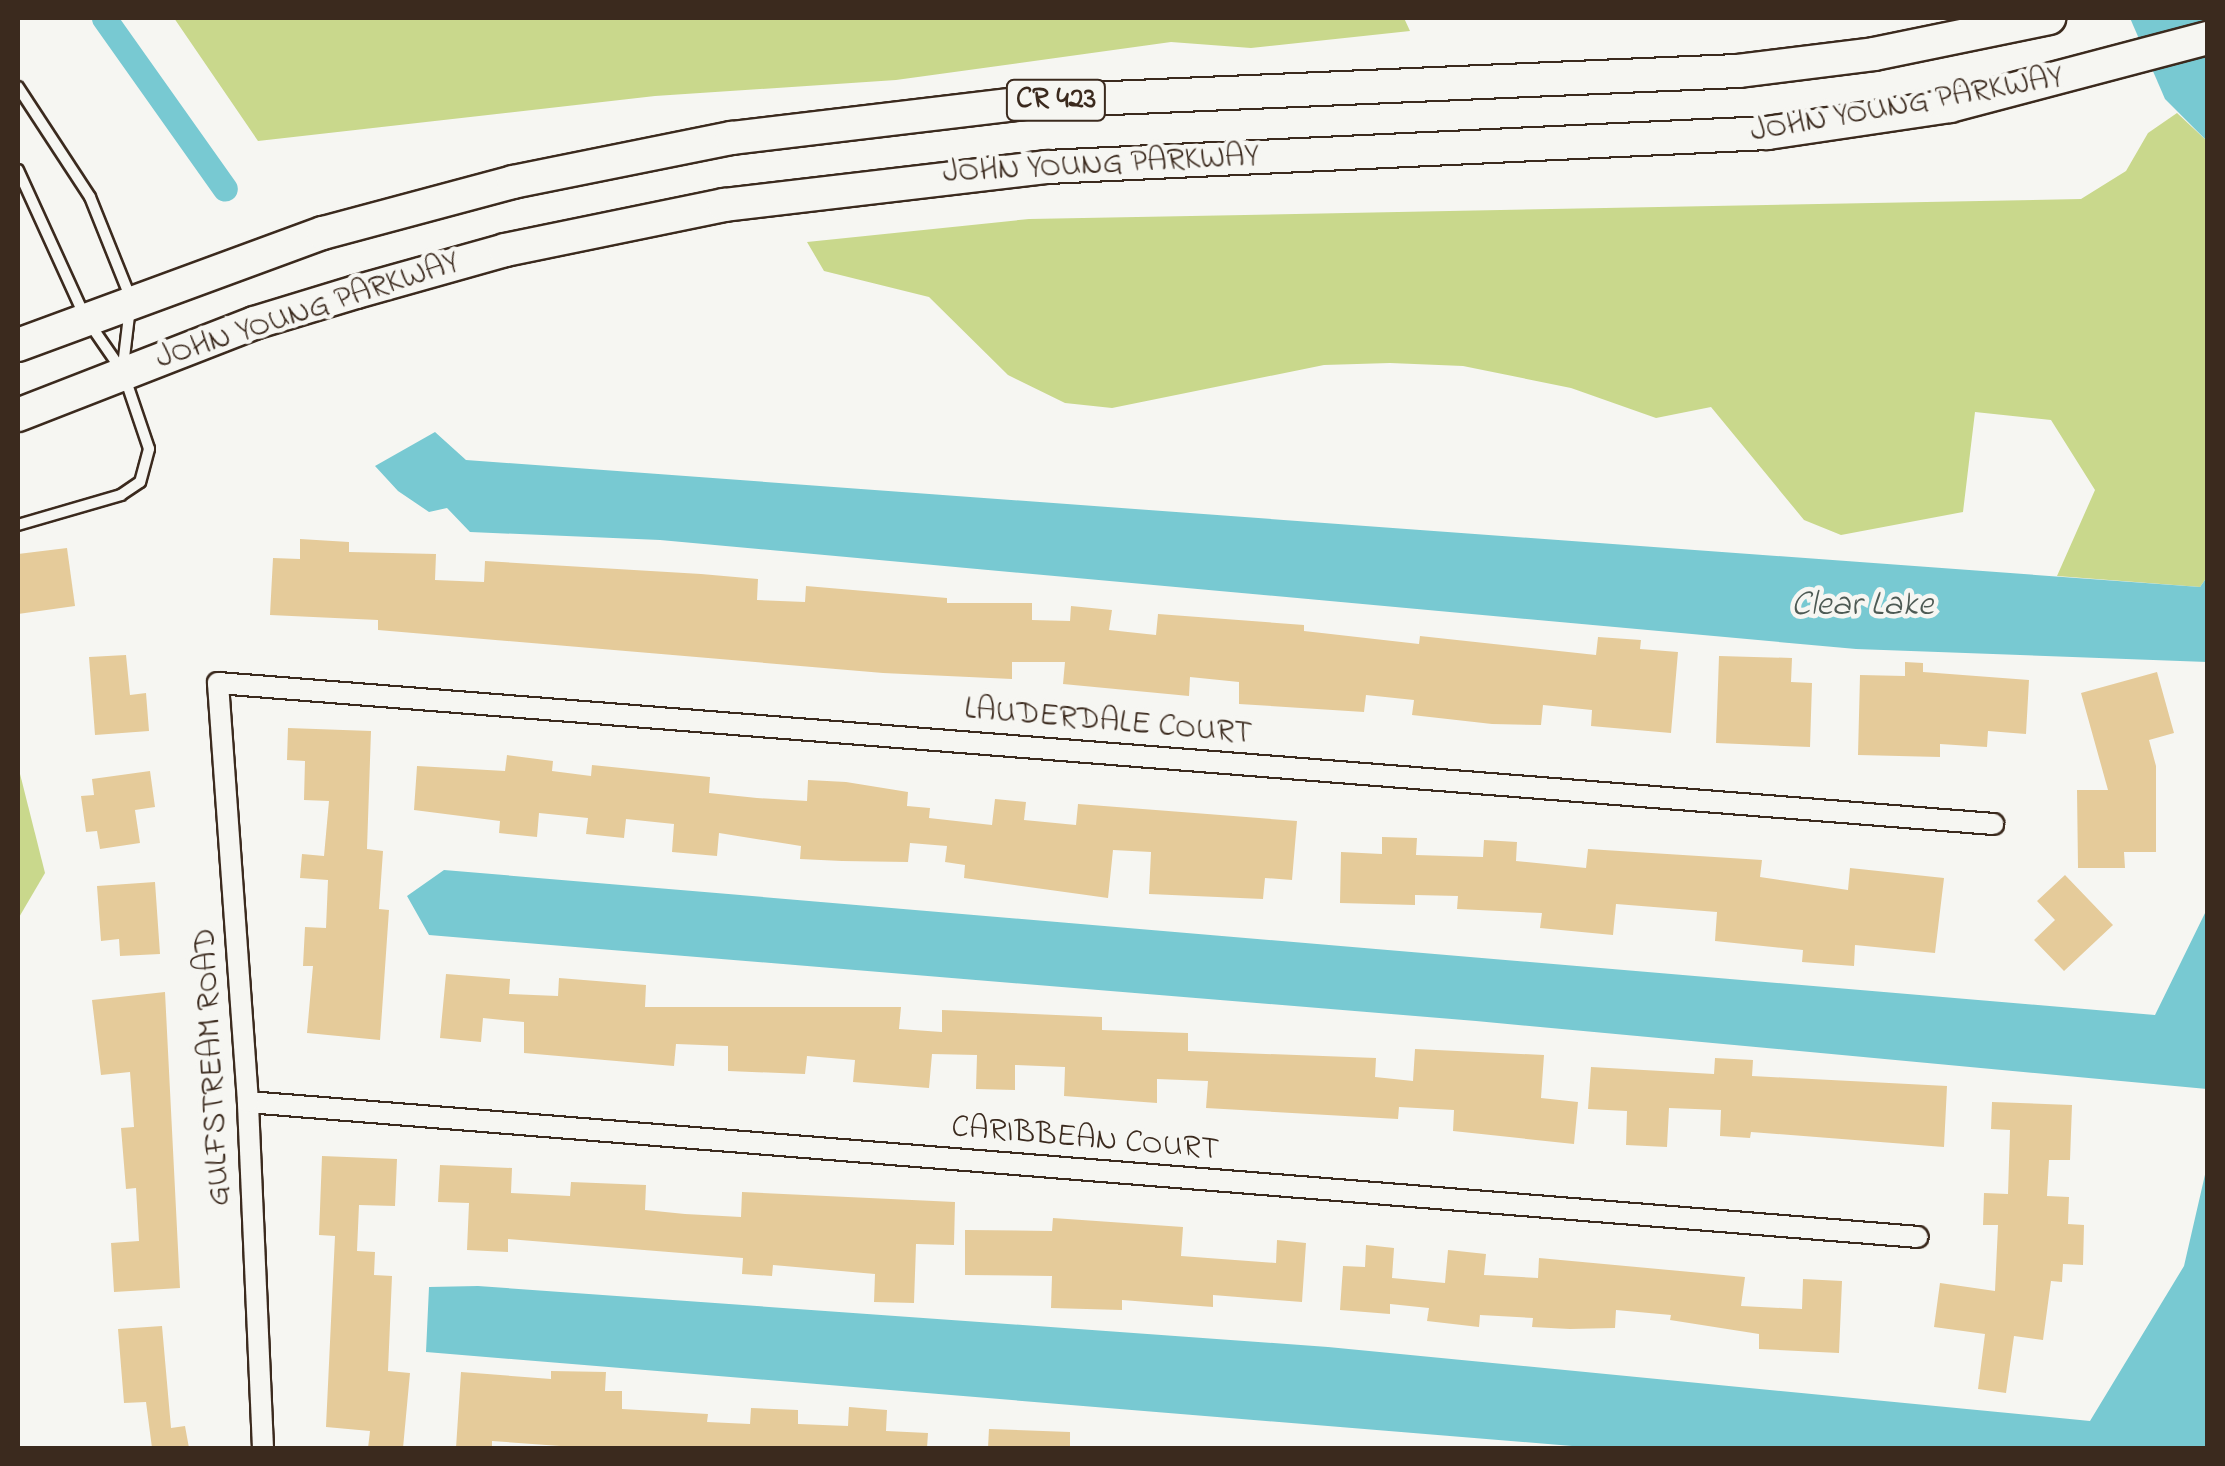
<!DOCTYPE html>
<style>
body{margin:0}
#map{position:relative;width:2225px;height:1466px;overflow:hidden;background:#f6f6f2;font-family:"Indie Flower",sans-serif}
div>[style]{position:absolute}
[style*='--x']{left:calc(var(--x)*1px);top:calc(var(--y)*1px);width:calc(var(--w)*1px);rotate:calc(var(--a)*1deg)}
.green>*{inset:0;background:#c9d88c}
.water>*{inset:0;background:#78c9d2}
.canal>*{height:25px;margin:-12.5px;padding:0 12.5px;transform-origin:12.5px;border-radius:12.5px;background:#78c9d2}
.building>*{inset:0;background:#e5cb9a}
.roads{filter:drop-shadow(2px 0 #3b2a1e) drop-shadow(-2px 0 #3b2a1e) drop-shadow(0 2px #3b2a1e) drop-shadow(0 -2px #3b2a1e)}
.lane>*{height:10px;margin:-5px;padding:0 5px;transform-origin:5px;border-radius:5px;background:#f6f6f2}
.street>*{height:20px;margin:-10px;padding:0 10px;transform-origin:10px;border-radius:10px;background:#f6f6f2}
.primary>*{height:32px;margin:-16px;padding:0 16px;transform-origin:16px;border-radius:16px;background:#f6f6f2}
span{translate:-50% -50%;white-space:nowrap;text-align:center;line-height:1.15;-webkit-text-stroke:9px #f6f6f2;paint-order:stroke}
.shield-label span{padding:2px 8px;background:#f6f6f2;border:2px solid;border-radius:8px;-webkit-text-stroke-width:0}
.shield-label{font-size:30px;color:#3b2a1e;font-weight:700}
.street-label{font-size:32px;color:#3b2a1e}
.water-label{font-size:35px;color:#4d5a54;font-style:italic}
.frame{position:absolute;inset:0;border:20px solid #3b2a1e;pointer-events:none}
</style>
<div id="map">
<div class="green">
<i style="clip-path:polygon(174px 18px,1404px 18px,1410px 31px,1251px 48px,1171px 42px,896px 80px,655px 96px,258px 141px)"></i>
<i style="clip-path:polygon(2177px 113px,2207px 141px,2207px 577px,2200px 587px,2057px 576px,2095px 490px,2051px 420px,1975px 412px,1963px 512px,1841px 535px,1804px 520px,1711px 407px,1656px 418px,1571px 388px,1463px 366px,1390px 363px,1324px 365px,1112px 408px,1065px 403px,1008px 375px,929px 297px,824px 271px,807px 242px,1029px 219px,2081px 199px,2126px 171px,2148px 133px)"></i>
<i style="clip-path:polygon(18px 766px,45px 873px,18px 919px)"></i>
</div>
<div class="water">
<i style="clip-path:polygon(2130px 18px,2207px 18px,2207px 141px,2165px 99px)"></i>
<i style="clip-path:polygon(435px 432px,466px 460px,2200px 587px,2207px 577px,2207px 662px,1856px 649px,660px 540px,470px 532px,447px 508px,429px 512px,398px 491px,375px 466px)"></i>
<i style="clip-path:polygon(444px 870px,2155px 1015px,2207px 909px,2207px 1089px,1476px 1021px,429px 935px,407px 896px)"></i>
<i style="clip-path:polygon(2207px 1166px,2207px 1448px,1596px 1448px,426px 1352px,429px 1287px,478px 1286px,1328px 1347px,2090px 1421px,2184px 1266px)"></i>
</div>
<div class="canal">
<i style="--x:104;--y:18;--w:209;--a:54.7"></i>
</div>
<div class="building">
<i style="clip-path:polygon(300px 539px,349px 542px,349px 552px,436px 554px,435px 580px,484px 582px,485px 561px,701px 574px,758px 579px,757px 600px,805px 602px,806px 586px,947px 598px,947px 603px,1032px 603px,1032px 620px,1070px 621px,1071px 606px,1112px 610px,1109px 630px,1156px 635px,1158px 614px,1304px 625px,1304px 631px,1419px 644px,1420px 636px,1596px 655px,1598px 637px,1641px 640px,1640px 649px,1678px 652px,1671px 733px,1591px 726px,1592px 710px,1543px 705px,1541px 725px,1492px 724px,1412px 715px,1414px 700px,1366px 695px,1364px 712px,1239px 704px,1239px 682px,1190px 677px,1189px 696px,1063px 684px,1065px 662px,1012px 662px,1012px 679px,883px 673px,378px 630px,378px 620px,270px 615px,273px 558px,300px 559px)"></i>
<i style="clip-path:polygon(67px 548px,75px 606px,18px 614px,18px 554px)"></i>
<i style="clip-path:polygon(126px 655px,130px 695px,146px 693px,149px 731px,95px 735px,89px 657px)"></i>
<i style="clip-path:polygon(1719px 656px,1792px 658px,1791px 682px,1812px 683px,1810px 747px,1716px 743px)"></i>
<i style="clip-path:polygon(1905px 662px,1923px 663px,1923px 672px,2029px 680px,2026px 734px,1988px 731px,1987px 747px,1940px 744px,1940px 757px,1858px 755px,1860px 675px,1905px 676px)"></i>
<i style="clip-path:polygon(2157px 672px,2174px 733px,2149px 740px,2156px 766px,2156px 852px,2124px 852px,2125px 868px,2078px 868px,2077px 790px,2108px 790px,2081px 693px)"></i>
<i style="clip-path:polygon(288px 728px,371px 731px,367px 849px,383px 851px,379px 909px,389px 910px,380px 1040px,307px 1033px,313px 966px,303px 966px,305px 927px,326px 928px,328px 880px,300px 878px,302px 854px,324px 856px,329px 801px,304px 800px,305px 761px,287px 760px)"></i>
<i style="clip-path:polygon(507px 755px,553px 761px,552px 771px,591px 776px,592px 765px,710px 777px,709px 793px,757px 798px,807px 801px,808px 780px,846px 782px,908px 792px,907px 806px,930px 808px,929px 818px,992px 825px,995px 799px,1026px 802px,1024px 820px,1076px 825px,1078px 804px,1297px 821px,1292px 880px,1265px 878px,1263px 899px,1149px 894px,1151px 852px,1113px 850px,1108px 898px,964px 878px,965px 865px,945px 862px,947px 846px,910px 843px,908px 862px,842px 861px,800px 859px,801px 846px,719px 833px,717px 856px,672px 852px,674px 824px,626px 819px,624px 838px,586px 834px,588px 818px,539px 813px,537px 837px,499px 833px,500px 821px,414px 810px,417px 766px,505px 771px)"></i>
<i style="clip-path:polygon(150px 771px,155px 807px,135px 810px,140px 843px,100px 849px,97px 831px,86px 832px,81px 796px,94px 795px,92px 779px)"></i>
<i style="clip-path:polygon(1382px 837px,1417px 838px,1416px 855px,1483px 857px,1484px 840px,1517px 842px,1516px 861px,1586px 868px,1588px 849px,1762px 860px,1760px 877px,1848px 890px,1850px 868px,1944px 878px,1935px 953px,1855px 945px,1854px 966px,1802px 962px,1803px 950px,1715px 941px,1717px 912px,1616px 904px,1613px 935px,1540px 928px,1542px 913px,1457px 909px,1458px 896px,1415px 895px,1415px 905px,1340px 903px,1341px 852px,1382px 854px)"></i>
<i style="clip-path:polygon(2065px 875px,2113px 925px,2064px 971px,2034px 940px,2055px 920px,2037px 901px)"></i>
<i style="clip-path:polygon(155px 882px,160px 954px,120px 956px,119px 939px,101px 941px,97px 886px)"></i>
<i style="clip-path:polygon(446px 974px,510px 979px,509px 994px,558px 996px,559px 978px,646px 985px,645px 1007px,901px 1007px,899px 1029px,942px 1032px,942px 1010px,1102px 1017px,1102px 1030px,1188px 1033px,1188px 1051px,1376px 1058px,1375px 1077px,1413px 1081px,1415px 1049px,1544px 1055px,1541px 1098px,1578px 1102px,1574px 1144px,1453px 1131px,1454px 1110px,1399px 1107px,1398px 1119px,1206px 1108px,1208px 1081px,1157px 1079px,1157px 1103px,1064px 1096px,1065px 1067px,1015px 1065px,1015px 1090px,976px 1089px,977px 1055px,932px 1054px,929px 1088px,853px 1082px,855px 1060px,807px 1056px,805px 1074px,728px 1071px,728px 1046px,676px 1044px,674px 1066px,524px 1053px,524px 1022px,483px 1018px,481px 1042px,440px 1038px)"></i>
<i style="clip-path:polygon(165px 992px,180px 1288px,114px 1292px,111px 1243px,139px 1241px,136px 1188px,126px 1189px,121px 1128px,134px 1127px,130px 1072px,101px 1075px,92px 1000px)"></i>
<i style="clip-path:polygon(1715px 1058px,1753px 1060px,1752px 1076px,1947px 1086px,1944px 1147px,1751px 1132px,1750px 1138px,1720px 1136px,1721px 1110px,1669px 1108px,1667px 1147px,1626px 1145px,1627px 1111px,1588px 1109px,1591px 1067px,1714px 1074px)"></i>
<i style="clip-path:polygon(1992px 1102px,2072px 1105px,2070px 1160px,2049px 1160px,2047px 1196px,2069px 1197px,2068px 1224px,2084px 1225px,2083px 1265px,2063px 1264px,2062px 1282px,2051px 1281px,2043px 1340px,2014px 1336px,2006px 1393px,1978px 1389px,1985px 1334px,1934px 1327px,1940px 1283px,1995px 1291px,1998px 1225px,1983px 1225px,1984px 1193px,2008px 1194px,2010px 1130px,1991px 1129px)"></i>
<i style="clip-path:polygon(322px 1156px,397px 1159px,395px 1206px,359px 1205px,357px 1251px,375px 1252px,374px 1275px,392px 1276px,388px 1371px,410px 1373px,403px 1448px,368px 1448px,370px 1431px,326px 1427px,335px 1236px,319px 1235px)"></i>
<i style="clip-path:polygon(440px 1165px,512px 1168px,511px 1193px,570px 1196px,571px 1182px,646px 1185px,645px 1210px,685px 1214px,741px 1217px,742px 1192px,955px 1202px,954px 1245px,916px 1244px,914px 1303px,874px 1302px,875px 1274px,773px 1265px,772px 1276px,742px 1274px,743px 1258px,508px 1239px,508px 1252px,467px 1250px,469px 1203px,438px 1202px)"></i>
<i style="clip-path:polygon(1053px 1218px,1183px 1227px,1181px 1256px,1276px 1263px,1277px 1240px,1306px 1243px,1302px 1302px,1213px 1295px,1213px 1307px,1122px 1300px,1122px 1310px,1051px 1308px,1052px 1276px,965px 1275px,965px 1230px,1052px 1231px)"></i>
<i style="clip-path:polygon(1366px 1245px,1394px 1248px,1392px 1278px,1445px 1283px,1448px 1250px,1486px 1254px,1484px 1275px,1538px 1278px,1539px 1258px,1745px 1277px,1741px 1306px,1802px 1309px,1803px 1279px,1842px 1281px,1839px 1353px,1759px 1349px,1759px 1334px,1670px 1320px,1671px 1315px,1616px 1310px,1615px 1328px,1570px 1329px,1532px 1327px,1533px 1318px,1480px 1315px,1479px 1327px,1427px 1321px,1429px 1308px,1390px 1304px,1390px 1314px,1340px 1310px,1343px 1266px,1365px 1267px)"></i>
<i style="clip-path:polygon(162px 1326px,171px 1428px,185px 1426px,189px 1448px,152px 1448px,146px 1402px,124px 1403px,118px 1329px)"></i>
<i style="clip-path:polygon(551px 1371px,606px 1372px,605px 1391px,622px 1391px,622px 1409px,708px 1414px,707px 1422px,750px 1424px,751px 1408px,798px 1410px,798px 1424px,848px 1426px,849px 1407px,887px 1410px,886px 1431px,928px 1433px,927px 1448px,588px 1448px,492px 1441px,492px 1448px,456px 1448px,461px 1372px,551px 1379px)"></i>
<i style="clip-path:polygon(989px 1429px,1070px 1432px,1070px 1448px,988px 1448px)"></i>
</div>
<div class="roads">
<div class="lane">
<i style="--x:18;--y:87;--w:131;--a:56.8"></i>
<i style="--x:90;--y:197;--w:110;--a:68.1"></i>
<i style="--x:131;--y:299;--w:67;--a:96.8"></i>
<i style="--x:18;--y:170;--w:162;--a:65.5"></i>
<i style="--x:85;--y:317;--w:67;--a:55.4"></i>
<i style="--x:123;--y:372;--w:81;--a:71.3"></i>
<i style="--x:149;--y:449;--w:34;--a:105"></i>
<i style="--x:140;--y:482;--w:23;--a:146"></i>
<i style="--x:121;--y:495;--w:107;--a:163.8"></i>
</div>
<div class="street">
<i style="--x:248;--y:1102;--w:1675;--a:4.62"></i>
<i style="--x:263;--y:1448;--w:346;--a:-92.5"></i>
<i style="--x:248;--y:1102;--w:420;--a:-94.1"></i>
<i style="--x:218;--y:683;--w:1781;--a:4.54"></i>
</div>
<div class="primary">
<i style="--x:18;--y:345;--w:325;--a:-20.2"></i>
<i style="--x:323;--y:233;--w:197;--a:-15"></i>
<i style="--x:513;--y:182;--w:223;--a:-11.4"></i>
<i style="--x:732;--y:138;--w:312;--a:-6.8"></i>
<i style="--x:1042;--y:101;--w:697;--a:-2.47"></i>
<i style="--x:1738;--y:71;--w:137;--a:-7.1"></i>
<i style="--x:1874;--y:54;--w:179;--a:-11.6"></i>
<i style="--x:18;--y:415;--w:253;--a:-21.3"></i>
<i style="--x:254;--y:323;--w:107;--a:-16.9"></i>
<i style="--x:356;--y:292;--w:155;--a:-15.7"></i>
<i style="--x:505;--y:250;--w:224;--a:-11.6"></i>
<i style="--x:724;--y:205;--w:325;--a:-6.7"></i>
<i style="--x:1047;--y:167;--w:721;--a:-2.7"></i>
<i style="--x:1767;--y:133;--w:185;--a:-8.4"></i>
<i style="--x:1950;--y:106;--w:267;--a:-14.8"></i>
</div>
</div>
<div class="shield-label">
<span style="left:1056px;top:100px">CR 423</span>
</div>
<div class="street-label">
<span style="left:1907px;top:106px;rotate:-10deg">JOHN YOUNG PARKWAY</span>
<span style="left:1101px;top:166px;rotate:-3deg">JOHN YOUNG PARKWAY</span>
<span style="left:308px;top:312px;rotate:-18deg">JOHN YOUNG PARKWAY</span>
<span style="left:1108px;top:723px;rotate:5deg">LAUDERDALE COURT</span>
<span style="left:214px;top:1067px;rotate:-93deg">GULFSTREAM ROAD</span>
<span style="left:1085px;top:1140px;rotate:5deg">CARIBBEAN COURT</span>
</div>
<div class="water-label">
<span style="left:1862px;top:606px">Clear Lake</span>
</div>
<div class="frame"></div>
</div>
